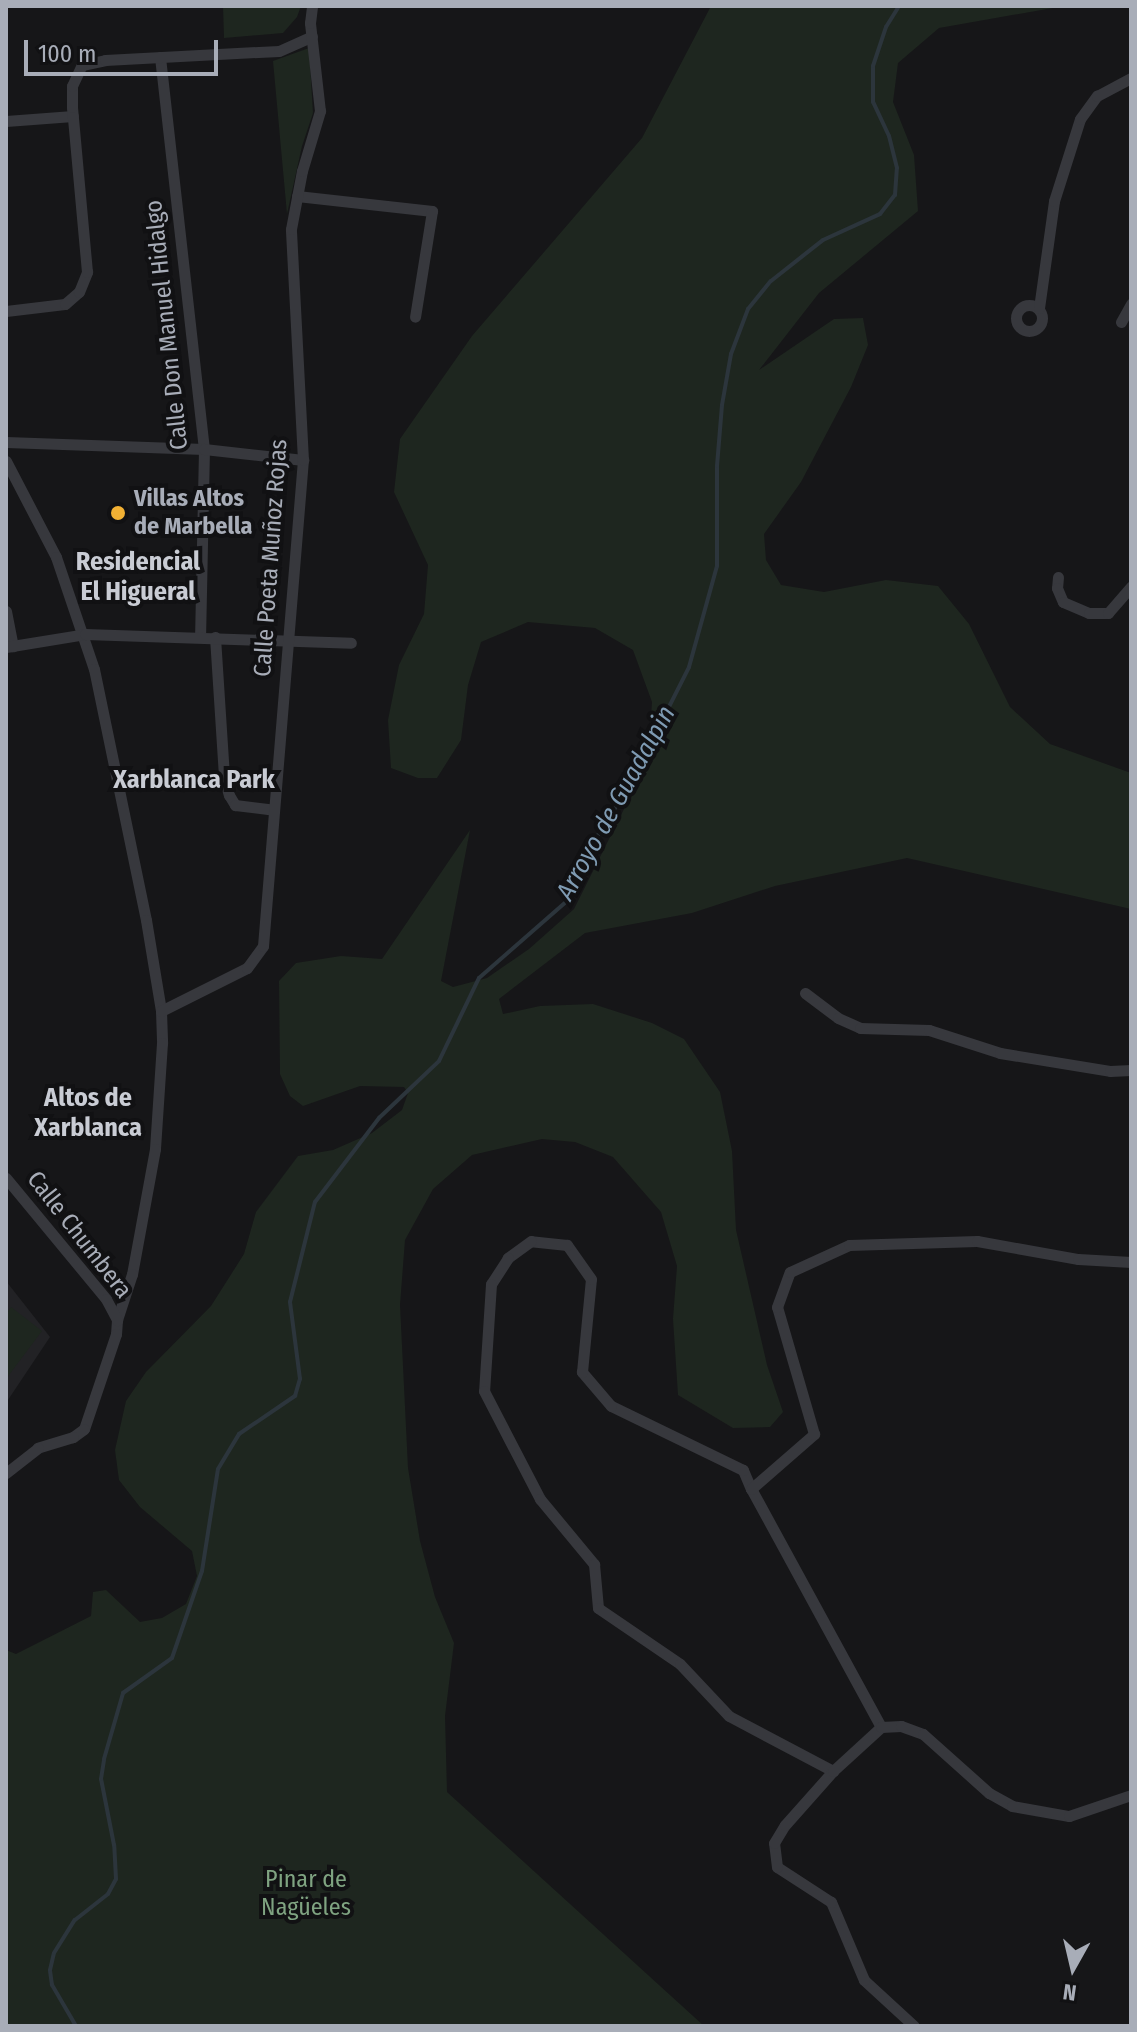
<!DOCTYPE html>
<meta charset="utf-8">
<style>
body{margin:0}
#map{position:relative;width:1137px;height:2032px;overflow:hidden;background:#161618;font-family:"Fira Sans Condensed",sans-serif}
div>[style]{position:absolute}
[style*='--x']{left:calc(var(--x)*1px);top:calc(var(--y)*1px);width:calc(var(--w)*1px);rotate:calc(var(--a)*1deg)}
.built>*{inset:0;background:#222225}
.green>*{inset:0;background:#1e261f}
.stream>*{height:4px;margin:-2px;padding:0 2px;transform-origin:2px;border-radius:2px;background:#2c353c}
.minor>*{height:11px;margin:-5.5px;padding:0 5.5px;transform-origin:5.5px;border-radius:5.5px;background:#37383d}
.minor>.ring{margin:-5.5px;padding:0;box-sizing:content-box;background:none;border:11px solid #37383d;border-radius:50%}
.dots>*{width:22px;height:22px;translate:-50% -50%;box-sizing:border-box;border:4px solid #111113;border-radius:50%}
span{translate:-50% -50%;white-space:nowrap;text-align:center;line-height:1.15;-webkit-text-stroke:8px #111113;paint-order:stroke}
.street-label{font-size:24px;color:#a8adb8}
.poi-label{font-size:24px;color:#a8adb8;font-weight:700}
.left{translate:0 -50%;text-align:left}
.park-label{font-size:24px;color:#7fa381}
.neighbourhood-label{font-size:26px;color:#c9ccd4;font-weight:700}
.water-label{font-size:26px;color:#7f9bb3;font-style:italic}
.frame{position:absolute;inset:0;border:8px solid #a8adb8;pointer-events:none}
.north{position:absolute;left:1033px;top:1928px;width:80px;height:80px;-webkit-text-stroke:6px #111113;paint-order:stroke;rotate:188deg;font-size:22px;font-weight:700;line-height:32px;text-align:center;color:#a8adb8}
.north::after{content:'';display:block;margin:auto;width:28px;height:36px;background:#a8adb8;clip-path:polygon(50% 0,100% 100%,50% 72%,0 100%)}
.scale{position:absolute;left:24px;top:40px;width:194px;height:36px;box-sizing:border-box;border:4px solid #a8adb8;border-top:0;padding-left:10px;font-size:24px;line-height:28px;white-space:nowrap;color:#a8adb8;-webkit-text-stroke:6px #111113;paint-order:stroke}
</style>
<div id="map">
<div class="built">
<i style="clip-path:polygon(6px 1281px,50px 1337px,6px 1403px)"></i>
</div>
<div class="green">
<i style="clip-path:polygon(223px 6px,301px 6px,297px 17px,283px 33px,224px 38px)"></i>
<i style="clip-path:polygon(711px 6px,1064px 6px,939px 28px,898px 63px,893px 102px,914px 155px,918px 211px,819px 293px,759px 370px,834px 319px,863px 318px,868px 345px,851px 387px,801px 482px,764px 534px,766px 560px,781px 585px,824px 592px,886px 580px,938px 586px,969px 624px,1010px 707px,1050px 744px,1131px 773px,1131px 909px,907px 858px,775px 886px,692px 913px,585px 933px,499px 999px,503px 1014px,540px 1006px,593px 1004px,652px 1023px,684px 1039px,720px 1092px,732px 1151px,736px 1230px,767px 1365px,783px 1412px,770px 1427px,733px 1428px,678px 1395px,673px 1319px,677px 1266px,661px 1212px,613px 1157px,575px 1142px,542px 1139px,472px 1155px,433px 1189px,405px 1240px,400px 1305px,408px 1468px,420px 1541px,435px 1597px,454px 1643px,445px 1716px,447px 1792px,704px 2026px,6px 2026px,6px 1650px,16px 1654px,91px 1616px,93px 1592px,106px 1590px,140px 1622px,162px 1618px,186px 1604px,197px 1576px,192px 1551px,140px 1507px,119px 1480px,115px 1450px,126px 1401px,146px 1372px,211px 1306px,244px 1254px,256px 1212px,298px 1156px,333px 1150px,372px 1133px,402px 1110px,408px 1093px,404px 1087px,360px 1086px,303px 1106px,290px 1096px,280px 1074px,279px 981px,296px 963px,341px 956px,382px 959px,470px 830px,441px 981px,453px 987px,487px 978px,529px 949px,574px 909px,648px 761px,652px 702px,633px 650px,595px 628px,528px 622px,481px 642px,468px 685px,461px 740px,437px 778px,418px 778px,391px 768px,388px 720px,399px 665px,424px 614px,428px 565px,394px 492px,400px 439px,472px 336px,642px 138px)"></i>
<i style="clip-path:polygon(309px 48px,313px 113px,302px 146px,287px 214px,273px 61px)"></i>
<i style="clip-path:polygon(11px 1307px,42px 1331px,6px 1379px,6px 1314px)"></i>
</div>
<div class="stream">
<i style="--x:76;--y:2026;--w:48;--a:-120.3"></i>
<i style="--x:52;--y:1985;--w:15;--a:-98"></i>
<i style="--x:50;--y:1970;--w:17;--a:-77"></i>
<i style="--x:54;--y:1953;--w:39;--a:-58"></i>
<i style="--x:75;--y:1920;--w:42;--a:-38.2"></i>
<i style="--x:108;--y:1894;--w:17;--a:-62"></i>
<i style="--x:116;--y:1879;--w:34;--a:-93"></i>
<i style="--x:114;--y:1845;--w:67;--a:-101.1"></i>
<i style="--x:101;--y:1779;--w:20;--a:-81"></i>
<i style="--x:104;--y:1759;--w:69;--a:-73.9"></i>
<i style="--x:123;--y:1693;--w:60;--a:-35.5"></i>
<i style="--x:172;--y:1658;--w:92;--a:-71"></i>
<i style="--x:202;--y:1571;--w:103;--a:-81.1"></i>
<i style="--x:218;--y:1469;--w:41;--a:-59"></i>
<i style="--x:239;--y:1434;--w:68;--a:-34.2"></i>
<i style="--x:295;--y:1396;--w:18;--a:-74"></i>
<i style="--x:300;--y:1379;--w:78;--a:-97.4"></i>
<i style="--x:290;--y:1302;--w:103;--a:-76"></i>
<i style="--x:315;--y:1202;--w:106;--a:-52.7"></i>
<i style="--x:379;--y:1118;--w:83;--a:-43.5"></i>
<i style="--x:439;--y:1061;--w:92;--a:-64.3"></i>
<i style="--x:479;--y:978;--w:117;--a:-41.2"></i>
<i style="--x:567;--y:901;--w:54;--a:-67.2"></i>
<i style="--x:588;--y:851;--w:79;--a:-57.9"></i>
<i style="--x:630;--y:784;--w:131;--a:-63.2"></i>
<i style="--x:689;--y:667;--w:105;--a:-74.5"></i>
<i style="--x:717;--y:566;--w:100;--a:-90"></i>
<i style="--x:717;--y:466;--w:61;--a:-85.3"></i>
<i style="--x:722;--y:405;--w:52;--a:-80"></i>
<i style="--x:731;--y:354;--w:48;--a:-69.3"></i>
<i style="--x:748;--y:309;--w:36;--a:-51"></i>
<i style="--x:771;--y:281;--w:66;--a:-38.3"></i>
<i style="--x:823;--y:240;--w:63;--a:-24.5"></i>
<i style="--x:880;--y:214;--w:24;--a:-52"></i>
<i style="--x:895;--y:195;--w:27;--a:-86"></i>
<i style="--x:897;--y:168;--w:33;--a:-104"></i>
<i style="--x:889;--y:136;--w:38;--a:-115"></i>
<i style="--x:873;--y:102;--w:36;--a:-90"></i>
<i style="--x:873;--y:66;--w:41;--a:-71.6"></i>
<i style="--x:886;--y:27;--w:25;--a:-58"></i>
</div>
<div class="minor">
<i style="--x:160;--y:57;--w:394;--a:83.6"></i>
<i style="--x:204;--y:449;--w:187;--a:91.2"></i>
<i style="--x:6;--y:121;--w:67;--a:-4.3"></i>
<i style="--x:297;--y:196;--w:136;--a:6.3"></i>
<i style="--x:432;--y:211;--w:107;--a:99.1"></i>
<i class="ring" style="left:1016px;top:305px;width:15px;height:15px"></i>
<i style="--x:1039;--y:308;--w:108;--a:-82"></i>
<i style="--x:1054;--y:201;--w:86;--a:-72.4"></i>
<i style="--x:1080;--y:119;--w:29;--a:-54"></i>
<i style="--x:1097;--y:96;--w:38;--a:-28"></i>
<i style="--x:6;--y:311;--w:59;--a:-6.8"></i>
<i style="--x:65;--y:304;--w:18;--a:-41"></i>
<i style="--x:79;--y:292;--w:22;--a:-68"></i>
<i style="--x:87;--y:272;--w:166;--a:-95.2"></i>
<i style="--x:72;--y:107;--w:21;--a:-90"></i>
<i style="--x:72;--y:86;--w:23;--a:-65"></i>
<i style="--x:82;--y:65;--w:24;--a:-12"></i>
<i style="--x:105;--y:60;--w:174;--a:-3"></i>
<i style="--x:279;--y:51;--w:36;--a:-24"></i>
<i style="--x:1121;--y:322;--w:21;--a:-61"></i>
<i style="--x:6;--y:442;--w:198;--a:2"></i>
<i style="--x:204;--y:449;--w:100;--a:6.3"></i>
<i style="--x:6;--y:461;--w:108;--a:62.5"></i>
<i style="--x:56;--y:557;--w:118;--a:71.3"></i>
<i style="--x:94;--y:669;--w:256;--a:78.3"></i>
<i style="--x:146;--y:920;--w:92;--a:80.6"></i>
<i style="--x:161;--y:1011;--w:32;--a:88"></i>
<i style="--x:162;--y:1043;--w:106;--a:93.8"></i>
<i style="--x:155;--y:1149;--w:127;--a:100.4"></i>
<i style="--x:132;--y:1274;--w:48;--a:108.1"></i>
<i style="--x:117;--y:1320;--w:14;--a:94"></i>
<i style="--x:116;--y:1334;--w:100;--a:108.6"></i>
<i style="--x:84;--y:1429;--w:14;--a:144"></i>
<i style="--x:73;--y:1437;--w:37;--a:163"></i>
<i style="--x:38;--y:1448;--w:41;--a:142"></i>
<i style="--x:1058;--y:577;--w:11;--a:95"></i>
<i style="--x:1057;--y:588;--w:15;--a:67"></i>
<i style="--x:1063;--y:602;--w:28;--a:23"></i>
<i style="--x:1089;--y:613;--w:19;--a:0"></i>
<i style="--x:1108;--y:613;--w:35;--a:-49"></i>
<i style="--x:6;--y:611;--w:36;--a:79"></i>
<i style="--x:215;--y:637;--w:141;--a:86.3"></i>
<i style="--x:224;--y:778;--w:18;--a:74"></i>
<i style="--x:229;--y:795;--w:12;--a:59"></i>
<i style="--x:235;--y:805;--w:39;--a:7"></i>
<i style="--x:6;--y:647;--w:80;--a:-9.3"></i>
<i style="--x:85;--y:634;--w:266;--a:1.9"></i>
<i style="--x:805;--y:993;--w:41;--a:37.1"></i>
<i style="--x:838;--y:1018;--w:24;--a:24"></i>
<i style="--x:860;--y:1028;--w:69;--a:1.7"></i>
<i style="--x:929;--y:1030;--w:75;--a:17.9"></i>
<i style="--x:1000;--y:1053;--w:111;--a:9.3"></i>
<i style="--x:1110;--y:1071;--w:21;--a:-3"></i>
<i style="--x:161;--y:1011;--w:96;--a:-26.6"></i>
<i style="--x:247;--y:968;--w:27;--a:-54"></i>
<i style="--x:263;--y:946;--w:488;--a:-85.3"></i>
<i style="--x:303;--y:460;--w:231;--a:-93"></i>
<i style="--x:291;--y:229;--w:59;--a:-79.3"></i>
<i style="--x:302;--y:171;--w:63;--a:-73.3"></i>
<i style="--x:320;--y:111;--w:89;--a:-96.5"></i>
<i style="--x:310;--y:23;--w:17;--a:-83"></i>
<i style="--x:6;--y:1178;--w:157;--a:50.4"></i>
<i style="--x:106;--y:1299;--w:24;--a:62"></i>
<i style="--x:751;--y:1489;--w:21;--a:-113"></i>
<i style="--x:743;--y:1470;--w:147;--a:-154.1"></i>
<i style="--x:611;--y:1406;--w:45;--a:-130.5"></i>
<i style="--x:582;--y:1372;--w:93;--a:-84.5"></i>
<i style="--x:591;--y:1279;--w:42;--a:-125.2"></i>
<i style="--x:567;--y:1245;--w:36;--a:-174"></i>
<i style="--x:531;--y:1241;--w:29;--a:144"></i>
<i style="--x:508;--y:1258;--w:31;--a:123"></i>
<i style="--x:491;--y:1284;--w:107;--a:93.7"></i>
<i style="--x:484;--y:1391;--w:122;--a:62.6"></i>
<i style="--x:540;--y:1499;--w:85;--a:50.3"></i>
<i style="--x:594;--y:1564;--w:44;--a:84.8"></i>
<i style="--x:598;--y:1608;--w:99;--a:34.3"></i>
<i style="--x:680;--y:1664;--w:71;--a:46.7"></i>
<i style="--x:729;--y:1716;--w:118;--a:27.9"></i>
<i style="--x:881;--y:1727;--w:271;--a:-118.6"></i>
<i style="--x:751;--y:1489;--w:84;--a:-41.1"></i>
<i style="--x:814;--y:1434;--w:132;--a:-106.2"></i>
<i style="--x:777;--y:1307;--w:37;--a:-70"></i>
<i style="--x:790;--y:1272;--w:65;--a:-24.6"></i>
<i style="--x:849;--y:1245;--w:128;--a:-1.8"></i>
<i style="--x:977;--y:1241;--w:103;--a:10.1"></i>
<i style="--x:1078;--y:1259;--w:53;--a:3.2"></i>
<i style="--x:914;--y:2026;--w:68;--a:-137.4"></i>
<i style="--x:864;--y:1980;--w:85;--a:-112.9"></i>
<i style="--x:831;--y:1902;--w:64;--a:-147.1"></i>
<i style="--x:777;--y:1867;--w:24;--a:-97"></i>
<i style="--x:774;--y:1843;--w:21;--a:-59"></i>
<i style="--x:785;--y:1825;--w:72;--a:-48.4"></i>
<i style="--x:833;--y:1771;--w:65;--a:-42.5"></i>
<i style="--x:881;--y:1727;--w:20;--a:-3"></i>
<i style="--x:901;--y:1726;--w:23;--a:20"></i>
<i style="--x:923;--y:1734;--w:89;--a:41.8"></i>
<i style="--x:989;--y:1793;--w:26;--a:29"></i>
<i style="--x:1012;--y:1806;--w:58;--a:10"></i>
<i style="--x:1069;--y:1816;--w:65;--a:-18.7"></i>
</div>
<div class="dots">
<i style="left:118px;top:513px;background:#f2b134"></i>
</div>
<div class="street-label">
<span style="left:167px;top:325px;rotate:-96deg">Calle Don Manuel Hidalgo</span>
<span style="left:271px;top:558px;rotate:-86deg">Calle Poeta Muñoz Rojas</span>
<span style="left:79px;top:1235px;rotate:52deg">Calle Chumbera</span>
</div>
<div class="poi-label">
<span class="left" style="left:134px;top:513px">Villas Altos<br>de Marbella</span>
</div>
<div class="park-label">
<span style="left:306px;top:1894px">Pinar de<br>Nagüeles</span>
</div>
<div class="neighbourhood-label">
<span style="left:138px;top:577px">Residencial<br>El Higueral</span>
<span style="left:194px;top:780px">Xarblanca Park</span>
<span style="left:88px;top:1113px">Altos de<br>Xarblanca</span>
</div>
<div class="water-label">
<span style="left:616px;top:803px;rotate:-61deg">Arroyo de Guadalpin</span>
</div>
<div class="frame"></div>
<div class="north">N</div>
<div class="scale">100 m</div>
</div>
